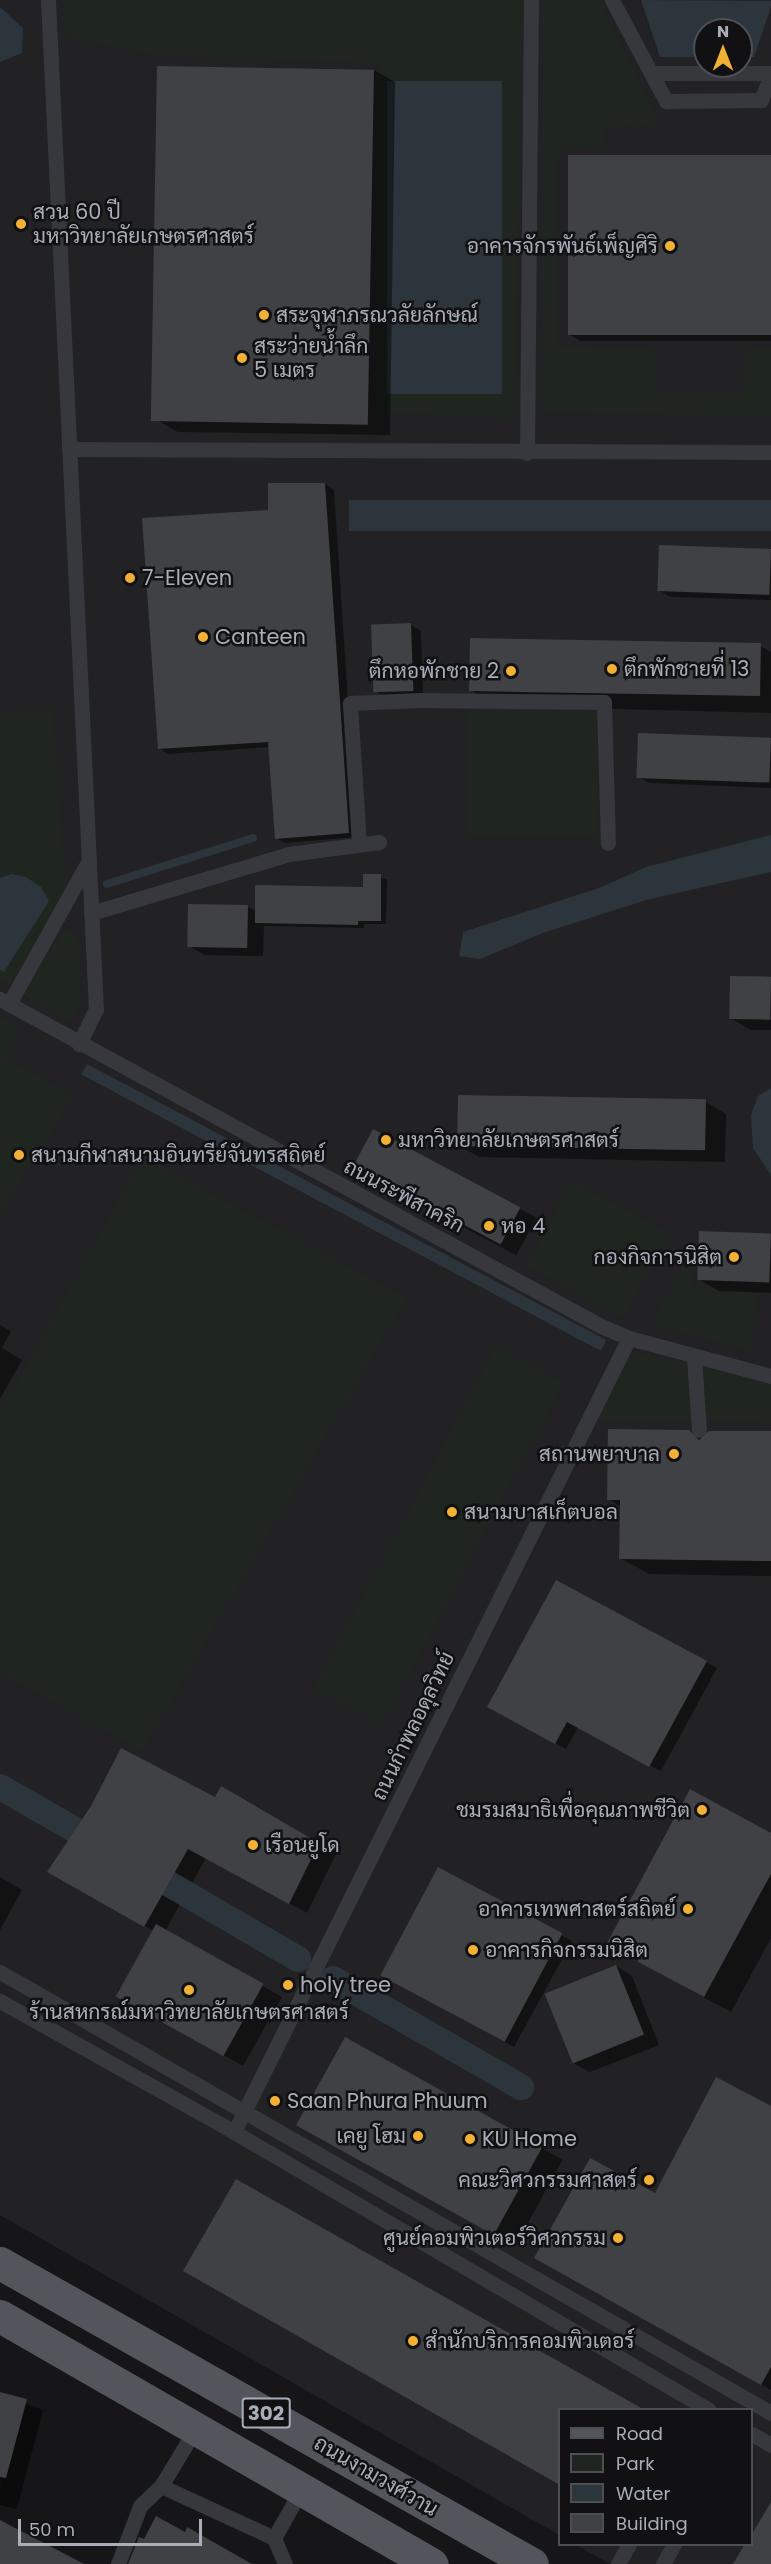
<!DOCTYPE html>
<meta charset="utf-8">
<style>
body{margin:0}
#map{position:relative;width:771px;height:2564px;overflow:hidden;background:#161618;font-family:Poppins,Sarabun,sans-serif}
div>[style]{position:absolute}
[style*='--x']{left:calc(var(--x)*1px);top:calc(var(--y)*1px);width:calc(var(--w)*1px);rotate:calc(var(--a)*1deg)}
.built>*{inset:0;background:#222225}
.green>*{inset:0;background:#1e261f;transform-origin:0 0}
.water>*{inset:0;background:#2c353c;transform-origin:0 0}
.shadow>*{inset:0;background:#0007;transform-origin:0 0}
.stream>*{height:8px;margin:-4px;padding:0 4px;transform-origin:4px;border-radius:4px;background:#2c353c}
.canal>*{height:26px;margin:-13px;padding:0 13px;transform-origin:13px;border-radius:13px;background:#2c353c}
.building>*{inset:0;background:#404145;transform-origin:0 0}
.lane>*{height:15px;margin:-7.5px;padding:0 7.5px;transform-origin:7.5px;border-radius:7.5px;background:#37383d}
.primary>*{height:33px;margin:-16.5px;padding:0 16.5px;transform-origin:16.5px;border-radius:16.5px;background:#53555c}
.dots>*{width:16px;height:16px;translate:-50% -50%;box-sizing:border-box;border:3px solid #111113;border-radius:50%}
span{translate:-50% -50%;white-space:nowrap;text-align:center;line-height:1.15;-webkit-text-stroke:5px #111113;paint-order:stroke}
.shield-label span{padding:2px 4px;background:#111113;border:2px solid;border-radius:4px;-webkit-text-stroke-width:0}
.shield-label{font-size:20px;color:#a8adb8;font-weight:700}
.poi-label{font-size:21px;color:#a8adb8}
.left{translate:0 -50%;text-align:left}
.right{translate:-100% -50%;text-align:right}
.street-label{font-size:21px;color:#a8adb8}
.legend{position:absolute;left:558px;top:2408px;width:195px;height:138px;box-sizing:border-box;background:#111113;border:2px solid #4d4f55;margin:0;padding:8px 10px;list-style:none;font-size:18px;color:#a8adb8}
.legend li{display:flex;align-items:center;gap:12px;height:30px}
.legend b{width:30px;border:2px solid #4d4f55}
.north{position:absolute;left:693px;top:18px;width:60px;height:60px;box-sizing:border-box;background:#111113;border:2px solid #4d4f55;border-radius:50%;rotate:0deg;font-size:16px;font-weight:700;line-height:24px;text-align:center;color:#a8adb8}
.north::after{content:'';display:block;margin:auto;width:21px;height:27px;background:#f2b134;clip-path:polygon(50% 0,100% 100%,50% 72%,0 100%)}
.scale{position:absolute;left:18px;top:2519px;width:184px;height:27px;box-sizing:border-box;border:3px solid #a8adb8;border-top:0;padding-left:8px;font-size:18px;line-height:21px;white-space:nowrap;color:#a8adb8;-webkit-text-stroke:4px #111113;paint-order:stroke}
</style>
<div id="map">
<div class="built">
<i style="clip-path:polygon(evenodd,0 0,771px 0,771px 2564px,610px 2564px,576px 2545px,752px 2544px,752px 2410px,560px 2410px,559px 2535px,0 2215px,0 0,705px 30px,741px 30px,741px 66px,705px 66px,705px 30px)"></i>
</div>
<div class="green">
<i style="clip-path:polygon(67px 0,524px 0,514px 419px,376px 412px,380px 63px,155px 55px,67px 38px,62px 18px)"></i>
<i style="clip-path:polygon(543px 0,598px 0,661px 126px,603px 127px,603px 146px,563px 147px,556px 163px,558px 346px,655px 349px,656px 392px,742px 392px,746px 349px,771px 348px,771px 416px,542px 412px)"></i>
<i style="left:467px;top:710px;width:130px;height:126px"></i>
<i style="clip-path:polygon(53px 711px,66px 897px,9px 985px,0 980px,0 712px)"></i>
<i style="clip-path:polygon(65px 928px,78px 935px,81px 1002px,71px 1022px,24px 995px)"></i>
<i style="clip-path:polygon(0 1016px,20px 1028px,4px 1057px,74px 1096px,0 1214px)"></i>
<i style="clip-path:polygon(142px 1157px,407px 1297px,142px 1751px,0 1673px,0 1413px)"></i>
<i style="left:572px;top:1181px;width:110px;height:97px;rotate:28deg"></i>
<i style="clip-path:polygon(692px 1248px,691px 1287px,756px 1288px,753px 1352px,651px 1324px)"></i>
<i style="left:496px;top:1346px;width:77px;height:388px;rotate:28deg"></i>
<i style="clip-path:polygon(625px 1350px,771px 1382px,771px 1422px,592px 1421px)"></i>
</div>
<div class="water">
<i style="clip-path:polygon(641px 0,771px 1px,771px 7px,754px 57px,741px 57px,741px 30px,705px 30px,705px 57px,660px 57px)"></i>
<i style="clip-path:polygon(0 7px,23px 28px,22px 53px,0 62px)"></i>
<i style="left:387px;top:81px;width:115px;height:313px"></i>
<i style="left:771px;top:500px;width:31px;height:422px;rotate:90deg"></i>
<i style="clip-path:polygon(771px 835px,771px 872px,646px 900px,543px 933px,480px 959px,459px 956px,463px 932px,599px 888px,646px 867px)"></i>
<i style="clip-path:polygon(12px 874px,26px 877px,41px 887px,49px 901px,4px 972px,0 970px,0 878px)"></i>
<i style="left:87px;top:1064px;width:588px;height:12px;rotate:28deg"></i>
<i style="clip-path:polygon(771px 1088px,771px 1175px,753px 1148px,751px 1115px,758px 1096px)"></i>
</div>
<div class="shadow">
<i style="clip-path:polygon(374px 70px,395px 82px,390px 435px,178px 432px,157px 420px)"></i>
<i style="clip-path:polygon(771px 157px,771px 341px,581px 341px,570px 335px)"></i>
<i style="clip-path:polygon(325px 484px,334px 490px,357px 837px,285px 843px,276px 838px,270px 747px,168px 754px,159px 748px,270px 511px)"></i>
<i style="clip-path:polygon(771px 550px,771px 600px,670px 597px,659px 590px)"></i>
<i style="clip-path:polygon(410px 624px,421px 631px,423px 696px,385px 697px,375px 691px)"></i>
<i style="clip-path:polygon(760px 646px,771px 652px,771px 713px,499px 706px,471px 690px)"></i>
<i style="clip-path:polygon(771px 739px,771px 788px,649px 783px,638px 777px)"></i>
<i style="clip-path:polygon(364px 876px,387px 879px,386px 924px,364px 924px,364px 928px,264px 926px,263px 956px,205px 955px,189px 946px,248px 907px,256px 911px,364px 889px)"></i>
<i style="clip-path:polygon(771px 979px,771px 1030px,751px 1030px,730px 1018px)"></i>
<i style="clip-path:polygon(706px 1102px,726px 1114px,725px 1162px,479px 1157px,458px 1145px)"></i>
<i style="left:374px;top:1131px;width:184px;height:43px;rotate:28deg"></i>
<i style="clip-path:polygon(771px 1235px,771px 1293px,719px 1291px,698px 1279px)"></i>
<i style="clip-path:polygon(0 1325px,11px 1331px,2px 1348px,22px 1360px,0 1399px)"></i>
<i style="clip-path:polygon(689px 1432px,702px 1439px,771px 1433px,771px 1576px,649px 1574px,620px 1558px,621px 1507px,609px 1499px)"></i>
<i style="clip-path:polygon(706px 1662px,717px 1668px,661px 1771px,578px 1727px,566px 1749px,500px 1713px)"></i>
<i style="clip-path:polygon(221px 1788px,336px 1854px,307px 1913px,206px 1858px,165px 1931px,282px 1997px,243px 2066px,117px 1995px,154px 1931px,49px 1871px,215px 1798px)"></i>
<i style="clip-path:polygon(771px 1834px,771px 1938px,731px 2012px,635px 1960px)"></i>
<i style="clip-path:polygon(0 1877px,22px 1890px,0 1930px)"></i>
<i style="clip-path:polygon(561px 1935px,572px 1941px,514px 2047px,392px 1981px)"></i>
<i style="clip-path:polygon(616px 1966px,632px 1976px,659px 2045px,590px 2072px,573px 2063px)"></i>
<i style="left:345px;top:2039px;width:249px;height:98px;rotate:29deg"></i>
<i style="clip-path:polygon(771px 2108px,771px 2390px,563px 2273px,655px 2195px)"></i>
<i style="clip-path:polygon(237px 2181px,640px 2410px,560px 2410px)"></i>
<i style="clip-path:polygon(1px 2394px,43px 2410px,17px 2509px,0 2505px)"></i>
</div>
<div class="stream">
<i style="--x:107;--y:884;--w:153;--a:-17.5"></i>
</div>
<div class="canal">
<i style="--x:0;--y:1787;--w:121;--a:29.7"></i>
<i style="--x:140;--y:1867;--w:183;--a:30.2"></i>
<i style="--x:333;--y:1979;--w:217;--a:29.9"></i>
</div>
<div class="building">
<i style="left:157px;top:66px;width:217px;height:355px;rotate:1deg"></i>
<i style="left:771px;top:155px;width:180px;height:203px;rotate:90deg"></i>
<i style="clip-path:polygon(268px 483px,325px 483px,349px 833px,275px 839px,268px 742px,158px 749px,142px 518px,268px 510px)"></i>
<i style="left:659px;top:545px;width:112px;height:46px;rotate:2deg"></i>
<i style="left:411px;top:623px;width:68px;height:40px;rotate:88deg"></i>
<i style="left:470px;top:638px;width:291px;height:53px;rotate:1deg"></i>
<i style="left:638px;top:733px;width:133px;height:45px;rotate:2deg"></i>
<i style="clip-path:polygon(363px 874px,381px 874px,381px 921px,358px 921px,358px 925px,255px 923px,255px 885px,363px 887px)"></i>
<i style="left:188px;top:904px;width:60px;height:43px;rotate:1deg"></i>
<i style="left:730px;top:976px;width:41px;height:43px;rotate:1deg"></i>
<i style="left:458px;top:1095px;width:248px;height:51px;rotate:1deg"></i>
<i style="left:373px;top:1129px;width:167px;height:42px;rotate:28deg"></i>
<i style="left:699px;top:1231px;width:72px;height:49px;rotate:2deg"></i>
<i style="clip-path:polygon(608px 1429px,689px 1430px,699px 1440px,709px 1431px,771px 1431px,771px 1561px,619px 1559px,620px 1500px,607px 1500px)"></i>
<i style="clip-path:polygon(556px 1580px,707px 1661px,649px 1767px,567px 1722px,555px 1744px,487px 1707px)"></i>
<i style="clip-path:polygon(121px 1748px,215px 1797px,221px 1786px,319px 1843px,289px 1904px,188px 1849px,144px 1927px,47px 1872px,91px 1806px)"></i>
<i style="clip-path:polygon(690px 1789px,771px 1833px,771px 1874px,704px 1997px,606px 1945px)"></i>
<i style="left:438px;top:1867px;width:141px;height:123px;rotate:28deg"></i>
<i style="left:156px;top:1924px;width:123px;height:83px;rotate:29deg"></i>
<i style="left:616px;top:1965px;width:75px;height:77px;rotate:68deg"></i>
<i style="left:345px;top:2037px;width:226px;height:101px;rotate:29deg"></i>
<i style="clip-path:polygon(716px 2077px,771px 2106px,771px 2367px,761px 2385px,534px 2258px,590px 2158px,655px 2193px)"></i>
<i style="clip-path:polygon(236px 2179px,643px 2409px,560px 2409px,560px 2485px,183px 2271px)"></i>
<i style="clip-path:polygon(0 2392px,27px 2399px,6px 2478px,0 2477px)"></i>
<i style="clip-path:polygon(771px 2502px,771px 2564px,733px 2564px,745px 2544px,752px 2544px,752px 2534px)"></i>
<i style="clip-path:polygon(156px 2516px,185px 2532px,187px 2527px,252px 2564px,128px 2564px,139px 2537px,144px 2539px)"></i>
<i style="clip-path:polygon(0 2520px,84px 2564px,0 2564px)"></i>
</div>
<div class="lane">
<i style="--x:48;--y:0;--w:1010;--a:87.28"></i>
<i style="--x:96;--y:1009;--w:39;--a:116"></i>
<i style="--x:612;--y:0;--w:115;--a:61.9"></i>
<i style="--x:666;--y:101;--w:95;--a:-0.6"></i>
<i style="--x:761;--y:100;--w:27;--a:-68"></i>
<i style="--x:652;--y:73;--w:119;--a:0"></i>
<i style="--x:69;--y:449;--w:702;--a:0.24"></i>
<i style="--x:527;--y:453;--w:453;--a:-89.5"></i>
<i style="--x:359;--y:844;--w:141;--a:-93.7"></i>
<i style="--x:350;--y:703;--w:70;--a:-2.5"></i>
<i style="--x:420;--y:700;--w:184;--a:0.6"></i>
<i style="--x:604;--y:702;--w:141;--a:88.4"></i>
<i style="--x:91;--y:913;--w:207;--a:-16.6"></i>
<i style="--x:289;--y:854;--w:91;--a:-7.6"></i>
<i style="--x:0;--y:999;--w:684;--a:28.55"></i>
<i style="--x:601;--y:1326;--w:30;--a:23"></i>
<i style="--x:629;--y:1338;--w:147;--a:15"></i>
<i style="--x:9;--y:1004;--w:162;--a:-60.9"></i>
<i style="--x:694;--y:1357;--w:73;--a:86.1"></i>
<i style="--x:0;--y:1972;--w:888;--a:29.77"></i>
<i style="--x:0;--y:2001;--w:268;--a:29.2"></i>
<i style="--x:234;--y:2132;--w:550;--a:30.34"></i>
<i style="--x:234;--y:2132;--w:887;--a:-63.55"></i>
<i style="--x:752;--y:2434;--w:22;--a:30"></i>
<i style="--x:161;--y:2486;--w:124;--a:24.7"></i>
<i style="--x:274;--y:2538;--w:28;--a:67"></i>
<i style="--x:274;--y:2538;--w:55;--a:-60.6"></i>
<i style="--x:118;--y:2564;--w:62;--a:-69.2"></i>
<i style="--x:140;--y:2506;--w:29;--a:-44"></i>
<i style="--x:161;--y:2486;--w:68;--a:-58.9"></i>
<i style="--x:618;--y:2564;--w:23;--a:-61"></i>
<i style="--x:663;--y:2564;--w:23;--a:-61"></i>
</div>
<div class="primary">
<i style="--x:0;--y:2263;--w:611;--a:29.5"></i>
<i style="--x:0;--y:2316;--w:498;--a:29.9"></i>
</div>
<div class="dots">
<i style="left:21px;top:224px;background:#f2b134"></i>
<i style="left:670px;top:246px;background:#f2b134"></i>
<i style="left:264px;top:315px;background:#f2b134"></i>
<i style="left:242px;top:358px;background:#f2b134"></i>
<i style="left:130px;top:578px;background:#f2b134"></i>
<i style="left:203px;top:637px;background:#f2b134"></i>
<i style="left:612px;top:669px;background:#f2b134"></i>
<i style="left:511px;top:671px;background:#f2b134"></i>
<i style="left:386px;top:1140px;background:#f2b134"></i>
<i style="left:19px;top:1155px;background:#f2b134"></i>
<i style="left:489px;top:1226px;background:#f2b134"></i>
<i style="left:734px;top:1257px;background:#f2b134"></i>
<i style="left:674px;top:1454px;background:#f2b134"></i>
<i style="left:452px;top:1512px;background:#f2b134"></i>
<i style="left:702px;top:1810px;background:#f2b134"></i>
<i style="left:253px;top:1845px;background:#f2b134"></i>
<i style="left:688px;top:1909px;background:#f2b134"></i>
<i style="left:473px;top:1950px;background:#f2b134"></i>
<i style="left:288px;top:1985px;background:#f2b134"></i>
<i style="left:189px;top:1990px;background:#f2b134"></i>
<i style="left:275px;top:2101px;background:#f2b134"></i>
<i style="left:418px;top:2136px;background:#f2b134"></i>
<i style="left:470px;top:2139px;background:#f2b134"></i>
<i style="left:649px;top:2180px;background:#f2b134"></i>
<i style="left:618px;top:2238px;background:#f2b134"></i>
<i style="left:413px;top:2341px;background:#f2b134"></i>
</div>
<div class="shield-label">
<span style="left:266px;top:2413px">302</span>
</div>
<div class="poi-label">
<span class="left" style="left:33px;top:224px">สวน 60 ปี<br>มหาวิทยาลัยเกษตรศาสตร์</span>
<span class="right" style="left:658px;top:246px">อาคารจักรพันธ์เพ็ญศิริ</span>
<span class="left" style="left:276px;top:315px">สระจุฬาภรณวลัยลักษณ์</span>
<span class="left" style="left:254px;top:358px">สระว่ายน้ำลึก<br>5 เมตร</span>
<span class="left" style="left:142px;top:578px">7-Eleven</span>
<span class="left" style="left:215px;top:637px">Canteen</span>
<span class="left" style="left:624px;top:669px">ตึกพักชายที่ 13</span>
<span class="right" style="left:499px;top:671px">ตึกหอพักชาย 2</span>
<span class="left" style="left:398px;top:1140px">มหาวิทยาลัยเกษตรศาสตร์</span>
<span class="left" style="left:31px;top:1155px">สนามกีฬาสนามอินทรีย์จันทรสถิตย์</span>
<span class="left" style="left:501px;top:1226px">หอ 4</span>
<span class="right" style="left:722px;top:1257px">กองกิจการนิสิต</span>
<span class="right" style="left:660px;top:1454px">สถานพยาบาล</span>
<span class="left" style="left:464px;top:1512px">สนามบาสเก็ตบอล</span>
<span class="right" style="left:690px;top:1810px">ชมรมสมาธิเพื่อคุณภาพชีวิต</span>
<span class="left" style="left:265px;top:1845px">เรือนยูโด</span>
<span class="right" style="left:676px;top:1909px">อาคารเทพศาสตร์สถิตย์</span>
<span class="left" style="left:485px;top:1950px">อาคารกิจกรรมนิสิต</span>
<span class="left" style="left:300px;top:1985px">holy tree</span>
<span style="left:189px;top:2012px">ร้านสหกรณ์มหาวิทยาลัยเกษตรศาสตร์</span>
<span class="left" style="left:287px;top:2101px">Saan Phura Phuum</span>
<span class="right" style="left:406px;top:2136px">เคยู โฮม</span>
<span class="left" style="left:482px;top:2139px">KU Home</span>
<span class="right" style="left:637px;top:2180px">คณะวิศวกรรมศาสตร์</span>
<span class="right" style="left:606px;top:2238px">ศูนย์คอมพิวเตอร์วิศวกรรม</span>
<span class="left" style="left:425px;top:2341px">สำนักบริการคอมพิวเตอร์</span>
</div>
<div class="street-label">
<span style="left:404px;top:1196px;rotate:28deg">ถนนระพีสาคริก</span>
<span style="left:413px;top:1726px;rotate:-64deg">ถนนกำพลอดุลวิทย์</span>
<span style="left:376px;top:2476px;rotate:30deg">ถนนงามวงศ์วาน</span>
</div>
<ul class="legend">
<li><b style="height:8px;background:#53555c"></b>Road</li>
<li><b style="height:16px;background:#1e261f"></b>Park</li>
<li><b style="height:16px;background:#2c353c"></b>Water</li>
<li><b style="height:16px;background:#404145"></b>Building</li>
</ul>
<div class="north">N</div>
<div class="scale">50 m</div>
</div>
